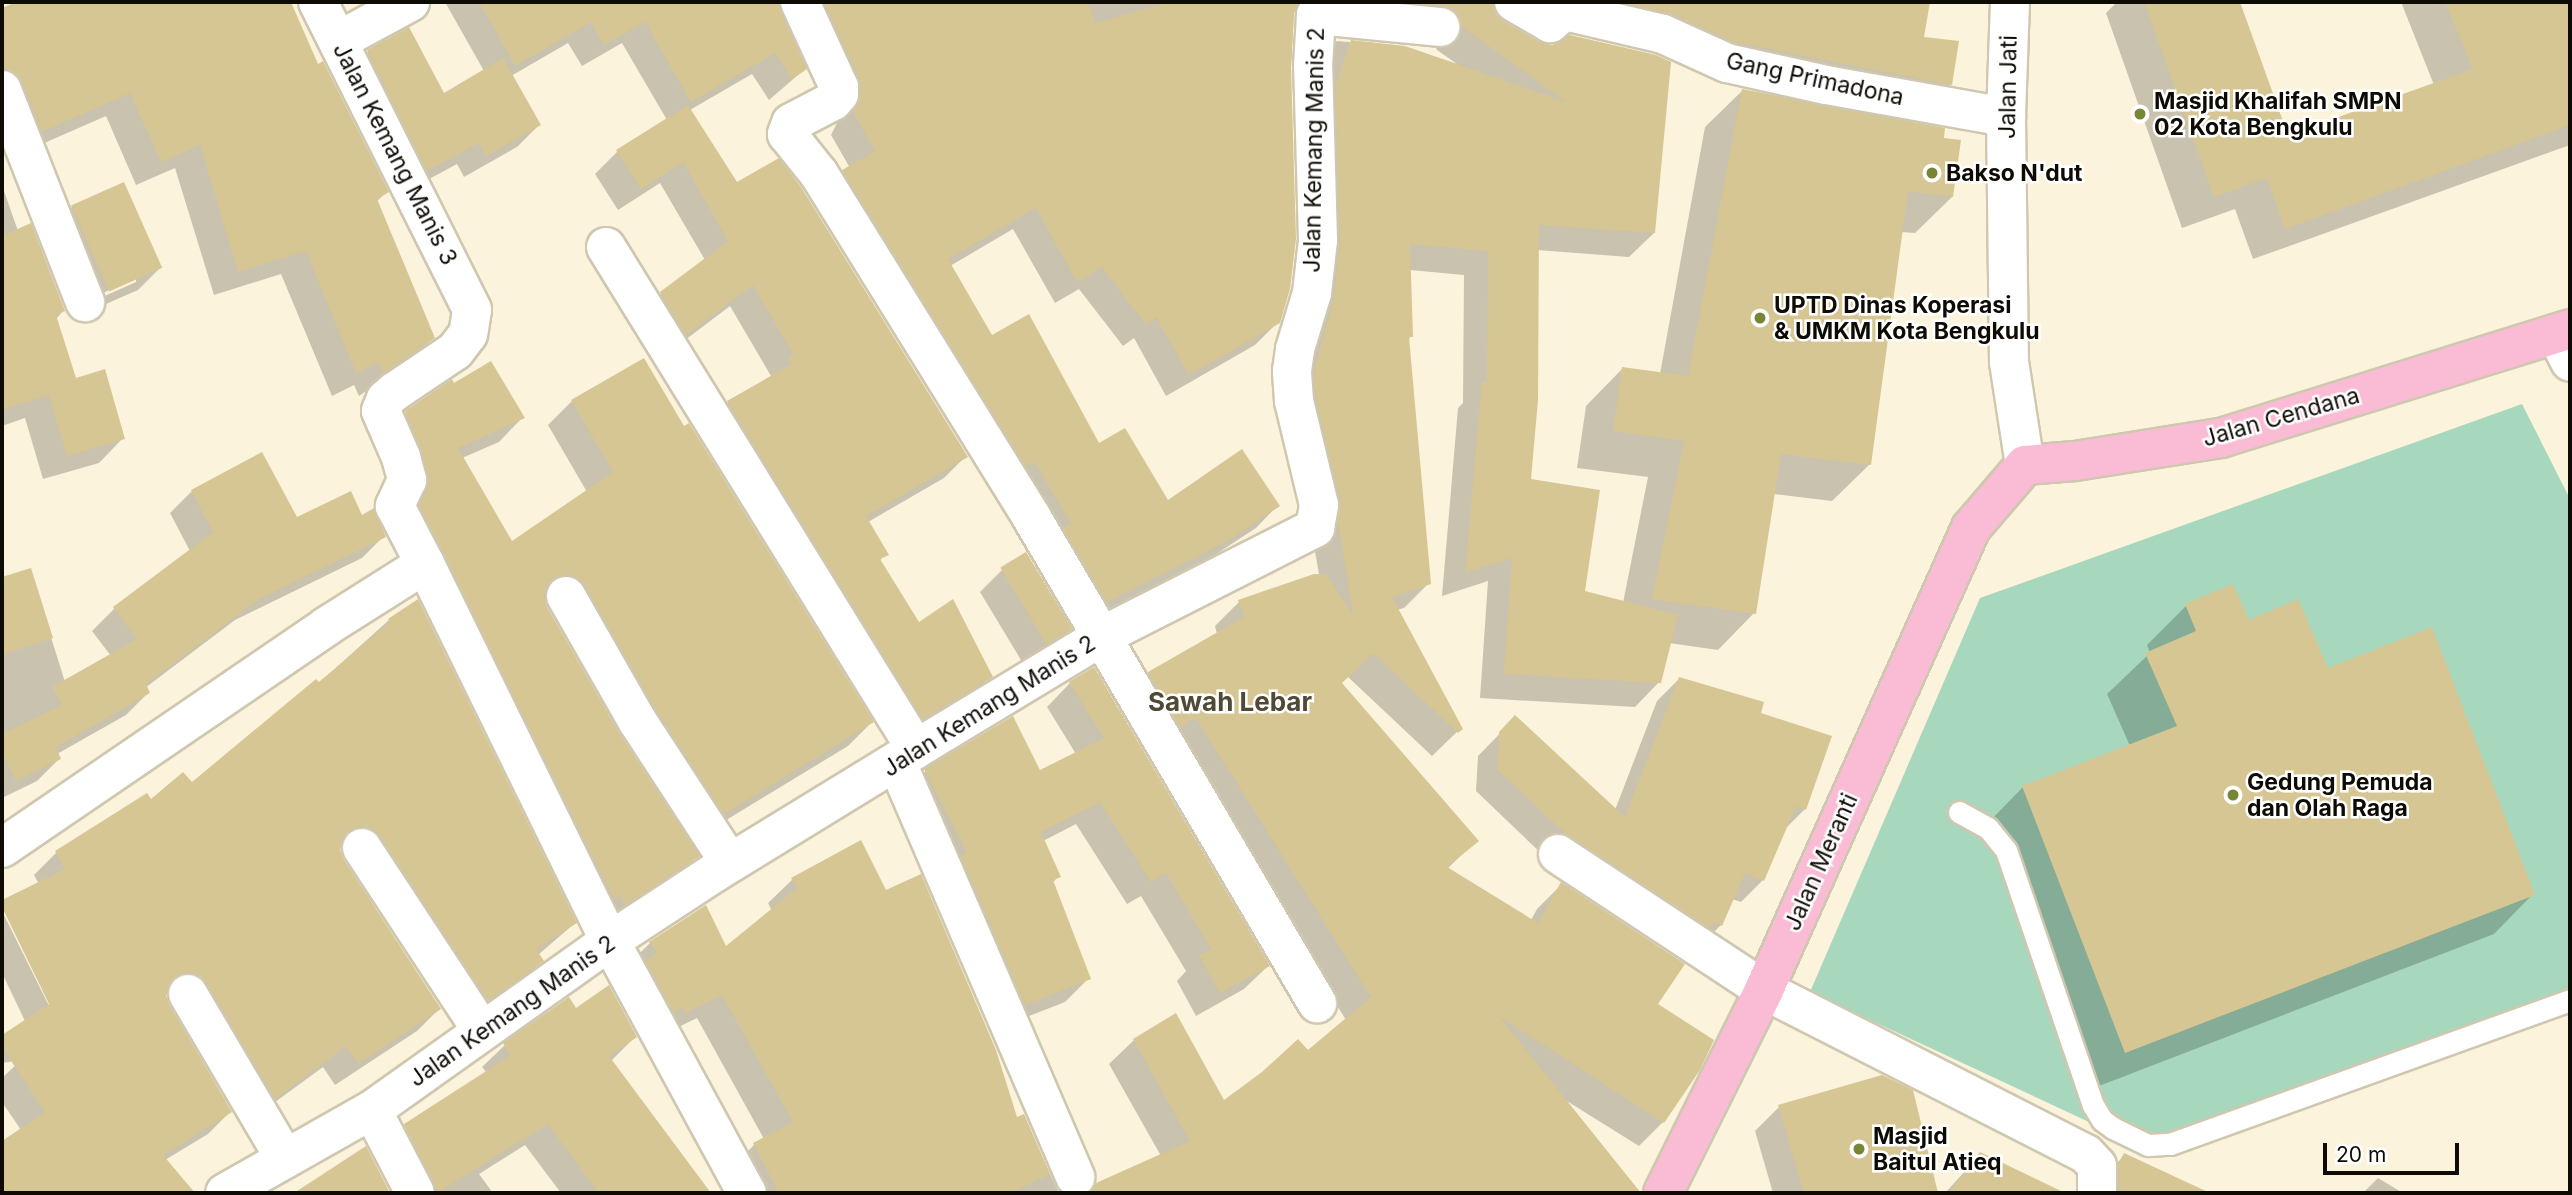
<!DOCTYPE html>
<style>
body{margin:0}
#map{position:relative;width:2572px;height:1195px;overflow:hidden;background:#fbf3db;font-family:Inter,sans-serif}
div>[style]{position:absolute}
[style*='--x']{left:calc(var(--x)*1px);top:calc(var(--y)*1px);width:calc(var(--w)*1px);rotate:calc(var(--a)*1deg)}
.green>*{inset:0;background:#a7d8bd}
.shadow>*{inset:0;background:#0003}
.building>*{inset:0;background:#d6c694;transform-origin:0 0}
.roads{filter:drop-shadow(2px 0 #cfc7af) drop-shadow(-2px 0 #cfc7af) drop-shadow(0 2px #cfc7af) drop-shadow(0 -2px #cfc7af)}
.service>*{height:21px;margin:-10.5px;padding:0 10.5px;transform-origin:10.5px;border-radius:10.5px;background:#fff}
.minor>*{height:38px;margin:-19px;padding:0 19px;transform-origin:19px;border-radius:19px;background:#fff}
.tertiary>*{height:38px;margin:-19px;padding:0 19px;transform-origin:19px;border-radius:19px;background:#fff}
.primary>*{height:38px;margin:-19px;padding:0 19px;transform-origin:19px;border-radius:19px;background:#f9bcd4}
.dots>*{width:19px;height:19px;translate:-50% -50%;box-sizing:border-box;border:4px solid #fff;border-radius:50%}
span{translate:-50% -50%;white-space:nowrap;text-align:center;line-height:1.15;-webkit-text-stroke:5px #fff;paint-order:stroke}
.street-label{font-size:23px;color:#0e0b04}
.poi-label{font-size:23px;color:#0e0b04;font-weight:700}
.left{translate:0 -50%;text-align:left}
.quarter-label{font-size:26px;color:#504935;font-weight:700}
.frame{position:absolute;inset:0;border:4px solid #0e0b04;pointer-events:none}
.scale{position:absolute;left:2323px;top:1143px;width:136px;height:32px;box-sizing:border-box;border:4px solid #0e0b04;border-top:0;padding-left:9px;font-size:21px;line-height:24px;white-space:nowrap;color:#0e0b04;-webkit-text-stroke:5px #fff;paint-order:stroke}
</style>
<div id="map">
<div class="green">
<i style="clip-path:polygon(2522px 404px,2570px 499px,2570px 991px,2145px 1148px,1810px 992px,1980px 598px)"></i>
</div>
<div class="shadow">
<i style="clip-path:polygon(20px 2px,289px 2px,317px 66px,387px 192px,376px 202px,433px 338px,408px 362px,359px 396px,354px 385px,332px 396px,281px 274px,214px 295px,175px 168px,136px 185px,106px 116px,17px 155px,2px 120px,2px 10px)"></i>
<i style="clip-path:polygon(445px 2px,777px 2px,805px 69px,769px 100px,752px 74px,690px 110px,737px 185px,966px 456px,944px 478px,868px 522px,886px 554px,879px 561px,918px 624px,991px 676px,969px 698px,901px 740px,706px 425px,728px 403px,771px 376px,730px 306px,664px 356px,639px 316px,661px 294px,705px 260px,660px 183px,618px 210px,595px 174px,617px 152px,667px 120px,622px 43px,582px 66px,568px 43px,511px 76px,539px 125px,517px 147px,464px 177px,457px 164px,405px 192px,346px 74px,368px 52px,408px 30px,443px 95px,484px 71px)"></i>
<i style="clip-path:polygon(779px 2px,1043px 2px,1050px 14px,1090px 2px,1274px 2px,1294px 9px,1278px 322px,1255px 345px,1166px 396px,1134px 338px,1123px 346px,1079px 289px,1055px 303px,1013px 229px,950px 266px,992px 338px,1098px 446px,1168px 502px,1278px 505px,1256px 528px,1201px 564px,1084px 623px,821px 194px,850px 168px,831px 135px,839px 119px,791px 7px)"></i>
<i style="clip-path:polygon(1370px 2px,1929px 2px,1922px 38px,1950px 84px,1926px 109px,1643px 37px,1523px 20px,1491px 5px,1494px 15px,1539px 44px,1654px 233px,1629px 257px,1537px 250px,1529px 480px,1583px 593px,1623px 603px,1648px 477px,1577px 468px,1586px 406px,1622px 369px,1660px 374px,1705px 127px,1742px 91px,1942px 139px,1952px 197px,1915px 233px,1901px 232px,1869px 465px,1832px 501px,1773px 494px,1754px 613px,1718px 650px,1669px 643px,1659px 682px,1635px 707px,1480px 698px,1488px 581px,1442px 596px,1458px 408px,1463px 403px,1464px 275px,1410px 270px,1411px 336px,1408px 340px,1429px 583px,1404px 608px,1397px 610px,1461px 728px,1432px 756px,1347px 676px,1340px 683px,1476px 841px,1447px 869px,1531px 920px,1537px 909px,1561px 885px,1655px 1004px,1663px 1122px,1639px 1146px,1562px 1098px,1639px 1193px,1331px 1193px,1319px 1178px,1297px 1193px,1088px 1193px,1097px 1184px,1161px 1156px,1109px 1064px,1134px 1040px,1224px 1102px,1308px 1052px,1346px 1020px,1171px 741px,1125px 698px,1149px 674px,1217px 634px,1215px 626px,1239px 602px,1319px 574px,1292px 423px,1313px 65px,1337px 41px,1405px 47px,1457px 64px,1437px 50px,1429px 34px)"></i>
<i style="clip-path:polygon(2117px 2px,2239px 2px,2287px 137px,2434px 85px,2401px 2px,2570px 2px,2570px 145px,2253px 259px,2235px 209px,2182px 228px,2106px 13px)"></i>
<i style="clip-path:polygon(evenodd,123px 184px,160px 268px,138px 290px,83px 314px,50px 229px,72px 207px,123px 184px,136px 278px,136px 282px,98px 299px,96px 296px,136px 278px)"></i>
<i style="clip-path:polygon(2px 185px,18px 231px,63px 311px,56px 319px,75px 380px,123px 438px,99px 463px,43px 479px,25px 418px,2px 426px)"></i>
<i style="clip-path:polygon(572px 401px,683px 428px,872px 722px,848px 746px,700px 836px,554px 601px,543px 598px,545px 607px,618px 735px,697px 856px,674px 880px,601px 928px,382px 437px,406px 413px,522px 418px,499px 442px,462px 458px,512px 544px,587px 492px,548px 425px)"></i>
<i style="clip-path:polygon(192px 491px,296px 520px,362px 517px,384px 536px,362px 558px,235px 620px,145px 688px,148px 693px,126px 715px,57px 754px,59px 759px,37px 781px,2px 798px,2px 579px,30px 570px,65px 682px,111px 656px,92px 631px,114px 609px,190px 551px,170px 513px)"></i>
<i style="clip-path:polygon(1026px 554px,1070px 629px,1048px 651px,1024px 665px,980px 592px,1002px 570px)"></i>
<i style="clip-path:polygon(2232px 586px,2248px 622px,2327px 670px,2533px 894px,2494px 934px,2086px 1091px,1984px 827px,2023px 787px,2130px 746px,2107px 694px,2150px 653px,2147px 645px,2186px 606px)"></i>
<i style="clip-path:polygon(389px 620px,575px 923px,538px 955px,542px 961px,520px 983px,465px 1021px,349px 850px,338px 848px,342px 861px,439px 1009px,417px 1031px,335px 1085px,323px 1067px,252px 1119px,176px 996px,164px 994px,167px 1005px,230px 1112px,208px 1134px,165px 1160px,192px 1193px,2px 1193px,2px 1143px,21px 1130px,2px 1102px,2px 1078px,21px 1060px,2px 1063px,2px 1037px,25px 1021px,2px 973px,2px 911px,52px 1012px,55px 1011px,5px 909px,2px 909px,2px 902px,39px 884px,34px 875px,56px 853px,148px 797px,151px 801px,191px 784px,318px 684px)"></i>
<i style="clip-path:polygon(1679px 679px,1759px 714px,1805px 809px,1785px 829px,1763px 880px,1741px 902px,1732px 899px,1721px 925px,1699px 947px,1545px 857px,1476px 791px,1478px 756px,1515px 718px,1615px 810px,1657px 701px)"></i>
<i style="clip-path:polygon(1070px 683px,1268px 966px,1244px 989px,1196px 1016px,1177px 981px,1186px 971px,1141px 896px,1127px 904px,1076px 824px,1043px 841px,1059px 876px,1052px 883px,1089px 978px,1065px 1002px,1001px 1027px,902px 795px,926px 771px,1040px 772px,1076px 754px,1047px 707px)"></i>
<i style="clip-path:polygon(793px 879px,885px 893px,1016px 1120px,1023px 1116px,1059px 1193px,742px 1193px,730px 1169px,754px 1145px,764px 1139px,697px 1018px,660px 1036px,626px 967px,650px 943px,725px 949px,772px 911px,768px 903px)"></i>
<i style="clip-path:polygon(575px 1010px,635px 1037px,611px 1061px,709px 1193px,561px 1193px,525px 1145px,479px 1174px,493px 1193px,406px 1193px,383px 1147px,405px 1125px,487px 1073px,482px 1067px,505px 1045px)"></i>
<i style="clip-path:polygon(1911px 1091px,1936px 1193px,1773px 1193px,1755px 1131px,1779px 1107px)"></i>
<i style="clip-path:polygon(1980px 1155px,2061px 1193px,1945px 1193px)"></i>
<i style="clip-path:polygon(2125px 1155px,2178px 1180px,2171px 1193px,2097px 1193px,2103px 1177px)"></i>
<i style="clip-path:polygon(2378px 1178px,2403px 1193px,2363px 1193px)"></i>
</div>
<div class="building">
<i style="clip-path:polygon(16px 2px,291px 2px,318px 64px,323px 61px,389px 192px,377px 199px,435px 338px,383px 373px,379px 362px,356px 373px,306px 251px,238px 272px,200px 145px,161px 162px,130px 93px,42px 132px,22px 81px,15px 73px,2px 69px,2px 8px)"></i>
<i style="clip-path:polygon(479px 2px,778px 2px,807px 69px,792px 79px,775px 53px,691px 102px,645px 22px,604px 45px,591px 22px,515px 66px)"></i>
<i style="clip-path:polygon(824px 2px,1088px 2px,1095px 23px,1170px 2px,1298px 2px,1294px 14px,1291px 67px,1296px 239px,1290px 289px,1280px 323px,1189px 375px,1156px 317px,1146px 325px,1102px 267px,1077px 282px,1036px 208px,948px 259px,992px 335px,1029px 314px,1099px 443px,1125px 428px,1168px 500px,1242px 449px,1280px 506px,1226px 542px,1107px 602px,1063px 528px,1071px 523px,1034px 462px,1026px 467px,842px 170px,875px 151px,853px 111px,861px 95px,859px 78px)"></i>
<i style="clip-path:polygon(1427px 2px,1492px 2px,1495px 12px,1502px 20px,1540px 42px,1552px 45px,1570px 35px,1656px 55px,1671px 62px,1655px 233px,1539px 225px,1538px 400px,1531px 479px,1600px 490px,1585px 591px,1678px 615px,1661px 683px,1504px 674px,1512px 558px,1465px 573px,1482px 382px,1487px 382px,1488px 251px,1410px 244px,1413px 337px,1409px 337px,1431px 584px,1392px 597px,1463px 729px,1458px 733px,1373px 653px,1342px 683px,1479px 841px,1447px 867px,1538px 923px,1561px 882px,1685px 964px,1658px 1004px,1714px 1040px,1700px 1070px,1664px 1123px,1499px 1016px,1641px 1193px,1089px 1193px,1096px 1183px,1190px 1141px,1133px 1039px,1176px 1013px,1224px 1100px,1262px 1072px,1298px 1039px,1308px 1050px,1371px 997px,1196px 718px,1180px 727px,1148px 672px,1244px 617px,1238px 600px,1314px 574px,1326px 574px,1353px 615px,1338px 522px,1340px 500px,1316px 398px,1314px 372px,1334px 296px,1340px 242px,1335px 86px,1351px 40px,1405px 46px,1566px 102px,1461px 26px,1453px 10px)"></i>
<i style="clip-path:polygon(1621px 2px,1930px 2px,1924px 37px,1959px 41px,1952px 85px,1734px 42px,1672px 14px)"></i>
<i style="clip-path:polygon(2144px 2px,2240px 2px,2288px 135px,2473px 69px,2445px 2px,2570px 2px,2570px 125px,2285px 229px,2267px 178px,2214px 197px)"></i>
<i style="clip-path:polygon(409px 27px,444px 93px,503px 58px,541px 125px,486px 156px,479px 143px,427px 171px,367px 50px)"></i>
<i style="clip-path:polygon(1742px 89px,1945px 128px,1944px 138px,1961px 140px,1953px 197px,1908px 191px,1871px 465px,1781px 454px,1756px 614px,1652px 599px,1684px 441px,1613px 431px,1622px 367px,1688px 376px)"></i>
<i style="clip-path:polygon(688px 105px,737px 182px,779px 158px,801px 187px,968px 457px,866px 516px,889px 555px,880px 559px,919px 622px,953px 599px,993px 677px,923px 719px,727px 401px,792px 364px,788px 357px,793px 354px,753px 285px,686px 335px,660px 292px,728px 241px,683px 162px,641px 189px,616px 150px)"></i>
<i style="left:124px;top:182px;width:94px;height:58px;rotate:66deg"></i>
<i style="clip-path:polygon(31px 223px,65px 311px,56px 315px,76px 378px,105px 369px,125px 439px,67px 456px,49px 395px,2px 410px,2px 236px)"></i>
<i style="clip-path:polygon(644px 358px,684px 426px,689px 423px,874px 722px,724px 814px,657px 711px,585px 585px,578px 578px,567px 574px,555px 577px,548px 584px,544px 595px,547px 607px,620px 734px,700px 856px,625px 905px,619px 896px,614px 899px,419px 505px,427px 489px,428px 474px,405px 411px,452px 379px,454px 383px,491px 361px,525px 418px,458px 448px,512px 541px,613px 472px,571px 400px)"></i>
<i style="clip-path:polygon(262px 452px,297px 517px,351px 491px,362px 515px,374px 508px,386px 537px,259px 599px,146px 684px,150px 693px,56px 747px,61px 759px,16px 781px,2px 753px,2px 734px,62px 705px,52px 687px,137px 639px,113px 607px,213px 532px,191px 490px)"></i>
<i style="left:1026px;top:552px;width:90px;height:30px;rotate:59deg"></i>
<i style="clip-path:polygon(31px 568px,53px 638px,2px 655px,2px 577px)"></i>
<i style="clip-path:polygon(2233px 584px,2249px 620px,2298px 599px,2328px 668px,2432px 627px,2535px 895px,2125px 1053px,2022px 786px,2177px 726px,2145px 653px,2196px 631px,2185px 604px)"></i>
<i style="clip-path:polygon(418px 599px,577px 923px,536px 949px,544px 961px,488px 1001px,380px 836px,371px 828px,360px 826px,351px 829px,342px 839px,340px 850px,344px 860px,441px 1009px,358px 1064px,346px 1046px,275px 1099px,206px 982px,198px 975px,187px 972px,178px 975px,169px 984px,166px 995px,169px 1004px,232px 1112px,163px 1155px,195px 1193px,2px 1193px,2px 1141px,45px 1112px,2px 1047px,2px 1035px,49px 1004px,2px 907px,2px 900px,65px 869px,55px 851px,147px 793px,151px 799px,183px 772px,192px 782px,316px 679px,319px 682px,390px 622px,388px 619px)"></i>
<i style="clip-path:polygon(1094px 667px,1270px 966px,1220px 993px,1199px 955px,1211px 949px,1166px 873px,1151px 882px,1100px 802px,1041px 832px,1061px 877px,1053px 880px,1091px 979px,1025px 1005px,961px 856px,967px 853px,924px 769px,1013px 716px,1040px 770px,1104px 738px,1069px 682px)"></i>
<i style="clip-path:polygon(1679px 677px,1764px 702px,1761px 713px,1832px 736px,1806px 810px,1796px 806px,1764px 881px,1745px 873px,1722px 926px,1713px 922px,1709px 928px,1567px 835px,1497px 769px,1499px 732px,1515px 715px,1625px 817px)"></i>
<i style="clip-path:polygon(861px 840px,886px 890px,921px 874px,996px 1050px,1017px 1117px,1024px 1114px,1050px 1174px,1010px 1193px,779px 1193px,753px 1143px,793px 1122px,722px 995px,685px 1013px,682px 1007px,674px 1013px,646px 961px,657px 953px,649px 942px,706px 905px,726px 946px,797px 888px,791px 878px)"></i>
<i style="clip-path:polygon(609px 985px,637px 1037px,609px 1056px,711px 1193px,599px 1193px,548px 1124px,437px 1193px,404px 1124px,511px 1055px,503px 1043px,569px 997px,576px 1008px)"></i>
<i style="clip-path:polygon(1882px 1075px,1913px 1090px,1938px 1193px,1804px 1193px,1778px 1105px)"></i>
<i style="clip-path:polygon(366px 1146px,390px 1193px,294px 1193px)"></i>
<i style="clip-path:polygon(1980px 1152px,2065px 1193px,1949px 1193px)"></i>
<i style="clip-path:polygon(2124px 1153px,2210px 1193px,2119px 1193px,2118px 1164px)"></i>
</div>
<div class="roads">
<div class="service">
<i style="--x:1959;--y:812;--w:33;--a:29"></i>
<i style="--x:1988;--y:828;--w:28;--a:51"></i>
<i style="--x:2006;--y:850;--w:269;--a:71.2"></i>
<i style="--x:2093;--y:1105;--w:17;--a:59"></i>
<i style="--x:2102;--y:1120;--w:14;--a:36"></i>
<i style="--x:2113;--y:1128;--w:39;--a:26"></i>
<i style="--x:2148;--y:1145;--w:22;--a:-3"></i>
<i style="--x:2170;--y:1144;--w:425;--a:-19.8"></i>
</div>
<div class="minor">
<i style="--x:318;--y:2;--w:344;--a:63.4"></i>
<i style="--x:472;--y:310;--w:24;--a:99"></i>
<i style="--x:468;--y:334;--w:21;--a:127"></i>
<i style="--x:455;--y:351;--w:73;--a:146.1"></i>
<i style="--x:394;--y:392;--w:11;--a:139"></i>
<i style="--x:386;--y:399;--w:13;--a:113"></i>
<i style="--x:381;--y:411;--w:50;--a:66.5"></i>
<i style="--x:401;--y:457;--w:24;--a:75"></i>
<i style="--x:407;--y:480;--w:29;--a:115"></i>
<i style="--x:395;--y:506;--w:65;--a:62.7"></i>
<i style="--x:800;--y:2;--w:94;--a:65.4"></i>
<i style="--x:839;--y:87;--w:7;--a:90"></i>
<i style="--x:839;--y:94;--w:9;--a:131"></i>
<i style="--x:833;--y:101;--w:47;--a:152.4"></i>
<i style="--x:791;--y:123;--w:12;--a:110"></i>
<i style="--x:787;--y:134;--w:51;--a:51.3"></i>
<i style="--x:819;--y:174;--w:405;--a:58.2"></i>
<i style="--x:1032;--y:518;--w:563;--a:59.56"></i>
<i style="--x:1514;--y:2;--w:42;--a:30.3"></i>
<i style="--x:1550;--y:23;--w:19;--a:-39"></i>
<i style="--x:1565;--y:11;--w:101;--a:13.2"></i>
<i style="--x:1663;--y:34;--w:70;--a:24.4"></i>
<i style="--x:1727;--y:63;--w:101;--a:12.5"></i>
<i style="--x:1826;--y:85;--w:183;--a:10.1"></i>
<i style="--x:1316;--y:15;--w:125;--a:5.5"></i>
<i style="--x:338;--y:41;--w:82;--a:-28.4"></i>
<i style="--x:2;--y:90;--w:228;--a:68.6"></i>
<i style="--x:606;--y:247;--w:590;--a:58.3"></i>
<i style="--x:2556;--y:334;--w:31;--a:63"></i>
<i style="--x:566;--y:596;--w:145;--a:60.3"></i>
<i style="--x:638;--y:722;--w:168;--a:56.9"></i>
<i style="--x:897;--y:763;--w:451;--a:66.7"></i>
<i style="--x:2;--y:848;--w:394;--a:-34.3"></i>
<i style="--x:327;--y:626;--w:116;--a:-32.3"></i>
<i style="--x:425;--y:564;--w:420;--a:63.9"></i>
<i style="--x:610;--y:941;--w:287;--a:61.5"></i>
<i style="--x:362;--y:848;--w:219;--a:56.7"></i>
<i style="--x:1558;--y:854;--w:247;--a:33.4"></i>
<i style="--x:1764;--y:990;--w:361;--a:27"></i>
<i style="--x:2086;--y:1154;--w:16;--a:47"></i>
<i style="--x:2097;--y:1166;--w:27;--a:90"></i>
<i style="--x:188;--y:994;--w:191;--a:59.5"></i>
<i style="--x:372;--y:1110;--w:93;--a:62.6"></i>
<i style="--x:225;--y:1193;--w:169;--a:-29.5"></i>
<i style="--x:372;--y:1110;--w:292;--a:-35.4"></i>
<i style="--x:610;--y:941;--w:128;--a:-33.2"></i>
<i style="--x:717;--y:871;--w:233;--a:-31.5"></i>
<i style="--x:916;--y:749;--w:220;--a:-31.2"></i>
<i style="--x:1104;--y:635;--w:237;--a:-26.9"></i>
<i style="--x:1315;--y:528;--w:23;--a:-80"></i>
<i style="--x:1319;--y:505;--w:107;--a:-103.5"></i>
<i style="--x:1294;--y:401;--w:30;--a:-94"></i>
<i style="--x:1292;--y:371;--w:22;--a:-82"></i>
<i style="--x:1295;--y:349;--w:59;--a:-73.1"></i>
<i style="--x:1312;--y:293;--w:53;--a:-83.5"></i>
<i style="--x:1318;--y:240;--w:174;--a:-91.6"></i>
<i style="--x:1313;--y:66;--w:51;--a:-86.6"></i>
<i style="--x:1316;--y:15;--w:15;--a:-58"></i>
</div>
<div class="tertiary">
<i style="--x:2010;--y:2;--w:115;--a:92"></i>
<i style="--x:2006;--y:117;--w:245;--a:89.3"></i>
<i style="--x:2009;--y:362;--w:104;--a:81.2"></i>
</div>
<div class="primary">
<i style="--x:1663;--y:1193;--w:227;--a:-63.5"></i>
<i style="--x:1764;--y:990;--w:506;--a:-65.87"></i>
<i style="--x:1971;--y:528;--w:83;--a:-49.4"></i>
<i style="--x:2025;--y:465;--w:50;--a:-4.6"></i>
<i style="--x:2075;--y:461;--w:148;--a:-9"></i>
<i style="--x:2221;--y:438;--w:366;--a:-17.3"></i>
</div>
</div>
<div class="dots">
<i style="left:2140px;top:114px;background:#778635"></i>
<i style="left:1932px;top:173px;background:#778635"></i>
<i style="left:1760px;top:318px;background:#778635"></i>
<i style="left:2233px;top:795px;background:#778635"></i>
<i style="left:1859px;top:1149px;background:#778635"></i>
</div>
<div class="street-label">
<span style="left:1815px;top:79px;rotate:12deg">Gang Primadona</span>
<span style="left:2008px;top:87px;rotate:-89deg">Jalan Jati</span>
<span style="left:1314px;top:150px;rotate:-89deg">Jalan Kemang Manis 2</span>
<span style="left:395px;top:154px;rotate:63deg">Jalan Kemang Manis 3</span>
<span style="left:2281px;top:417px;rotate:-16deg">Jalan Cendana</span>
<span style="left:989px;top:706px;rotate:-32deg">Jalan Kemang Manis 2</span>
<span style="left:1821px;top:862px;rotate:-66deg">Jalan Meranti</span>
<span style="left:512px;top:1011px;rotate:-35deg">Jalan Kemang Manis 2</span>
</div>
<div class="poi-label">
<span class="left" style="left:2154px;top:114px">Masjid Khalifah SMPN<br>02 Kota Bengkulu</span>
<span class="left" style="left:1946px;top:173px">Bakso N'dut</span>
<span class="left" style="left:1774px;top:318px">UPTD Dinas Koperasi<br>&amp; UMKM Kota Bengkulu</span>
<span class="left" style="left:2247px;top:795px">Gedung Pemuda<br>dan Olah Raga</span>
<span class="left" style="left:1873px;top:1149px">Masjid<br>Baitul Atieq</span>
</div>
<div class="quarter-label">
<span style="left:1230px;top:702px">Sawah Lebar</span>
</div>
<div class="frame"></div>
<div class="scale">20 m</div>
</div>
